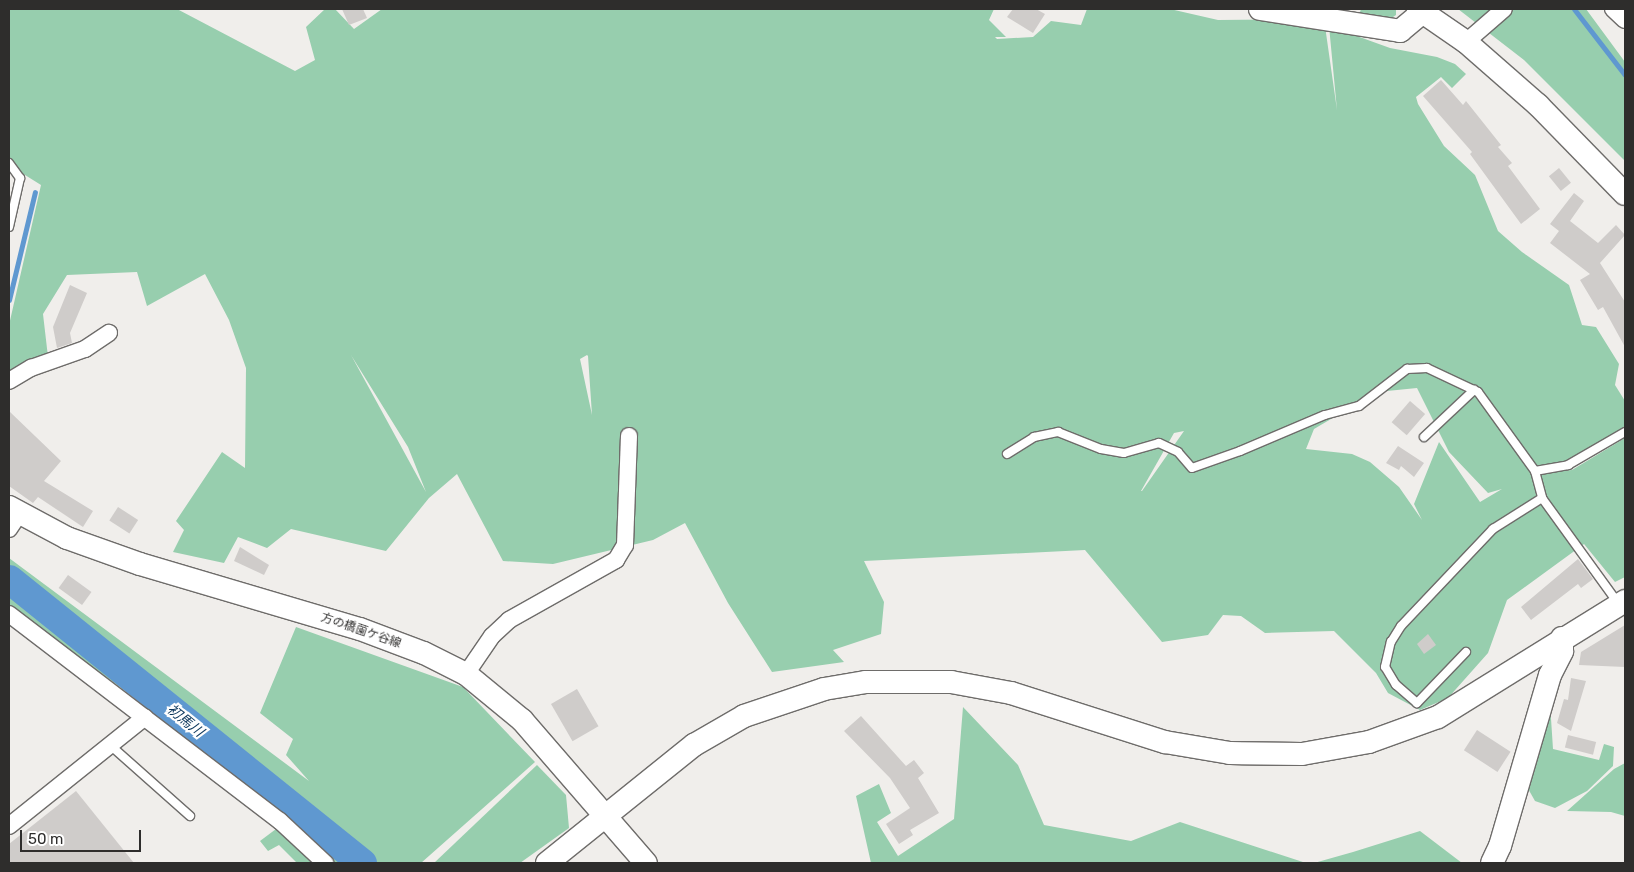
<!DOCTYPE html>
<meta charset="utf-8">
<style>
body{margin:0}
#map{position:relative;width:1634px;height:872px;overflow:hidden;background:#f0eeeb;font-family:Rubik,"Noto Sans JP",sans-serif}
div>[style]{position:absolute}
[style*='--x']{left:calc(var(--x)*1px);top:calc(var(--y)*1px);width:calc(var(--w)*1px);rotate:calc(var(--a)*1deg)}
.green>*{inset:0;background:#97ceae}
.stream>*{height:5px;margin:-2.5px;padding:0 2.5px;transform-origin:2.5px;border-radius:2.5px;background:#5f98d0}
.river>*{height:29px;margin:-14.5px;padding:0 14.5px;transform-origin:14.5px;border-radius:14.5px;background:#5f98d0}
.building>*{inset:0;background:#cfccca;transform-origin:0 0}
.roads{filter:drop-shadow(1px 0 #6e6c6a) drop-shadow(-1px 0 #6e6c6a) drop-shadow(0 1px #6e6c6a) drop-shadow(0 -1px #6e6c6a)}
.lane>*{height:8px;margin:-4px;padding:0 4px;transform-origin:4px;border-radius:4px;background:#fff}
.street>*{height:16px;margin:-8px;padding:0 8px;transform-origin:8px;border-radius:8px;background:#fff}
.secondary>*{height:22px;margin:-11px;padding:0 11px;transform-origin:11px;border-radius:11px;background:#fff}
span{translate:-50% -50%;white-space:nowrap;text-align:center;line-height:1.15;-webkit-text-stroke:4.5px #fff;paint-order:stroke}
.street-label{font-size:12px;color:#2e2d2c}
.water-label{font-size:14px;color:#0b365b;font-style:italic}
.frame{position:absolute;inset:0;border:10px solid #2e2d2c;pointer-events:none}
.scale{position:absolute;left:20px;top:830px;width:121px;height:22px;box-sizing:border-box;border:2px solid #2e2d2c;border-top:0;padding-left:6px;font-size:15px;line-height:18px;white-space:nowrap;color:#2e2d2c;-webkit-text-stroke:4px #fff;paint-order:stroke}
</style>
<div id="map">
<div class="green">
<i style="clip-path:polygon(evenodd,9px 9px,177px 9px,295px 71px,315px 60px,306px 27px,325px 9px,335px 9px,354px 29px,382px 9px,994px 9px,989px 20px,1006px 37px,995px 37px,997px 39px,1033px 37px,1051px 21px,1081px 25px,1087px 9px,1170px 9px,1218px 20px,1324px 19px,1337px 110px,1329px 26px,1390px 48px,1437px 57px,1455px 64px,1466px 74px,1452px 88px,1441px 77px,1416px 97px,1418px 104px,1444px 146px,1475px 175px,1498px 231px,1522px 252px,1569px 285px,1582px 325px,1596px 327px,1619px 364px,1615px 385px,1625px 401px,1625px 428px,1582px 459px,1546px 469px,1531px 463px,1533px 473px,1572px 470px,1625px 438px,1625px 577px,1615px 582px,1584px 544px,1507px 600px,1488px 653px,1448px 698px,1420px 710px,1388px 693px,1376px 673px,1334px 631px,1265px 633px,1241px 616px,1223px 615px,1208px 635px,1162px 642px,1085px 550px,864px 561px,884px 602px,881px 634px,833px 650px,844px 662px,772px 672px,728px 603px,685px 523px,653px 540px,553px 564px,503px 561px,457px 474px,429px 498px,386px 551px,291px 529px,267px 548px,238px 537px,224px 563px,173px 552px,184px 530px,176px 521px,222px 452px,245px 468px,246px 368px,229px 320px,205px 274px,147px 306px,137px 272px,67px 275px,43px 314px,48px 357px,31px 359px,9px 374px,9px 325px,41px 185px,9px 165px,9px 9px,351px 355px,408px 447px,426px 492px,351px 355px,9px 9px,587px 355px,588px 356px,592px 415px,580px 359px,587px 355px,9px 9px,1417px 388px,1449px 452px,1488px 493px,1502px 489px,1480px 502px,1439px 442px,1414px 504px,1422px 520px,1399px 487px,1370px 462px,1352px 454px,1306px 449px,1314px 429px,1377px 392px,1417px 388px,9px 9px,1184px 431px,1142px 491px,1141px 491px,1174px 433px,1184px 431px)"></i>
<i style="clip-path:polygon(1361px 9px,1396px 9px,1396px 15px,1387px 21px,1359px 15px)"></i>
<i style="clip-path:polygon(1458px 9px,1586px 9px,1625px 62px,1625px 161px,1524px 60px)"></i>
<i style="clip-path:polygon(9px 558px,309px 781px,286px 755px,293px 739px,260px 713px,296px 627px,463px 687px,535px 762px,421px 863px,329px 863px,150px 709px,9px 606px)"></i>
<i style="clip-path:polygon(1550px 703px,1553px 749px,1599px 760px,1604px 744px,1614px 747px,1613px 766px,1587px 791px,1555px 808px,1535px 801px,1526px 785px)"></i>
<i style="clip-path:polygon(963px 707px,1018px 765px,1044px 825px,1131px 841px,1180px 822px,1306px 863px,871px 863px,856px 796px,879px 784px,891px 813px,877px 822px,898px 856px,954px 819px)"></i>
<i style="clip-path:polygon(1625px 763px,1625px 816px,1611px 812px,1567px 811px,1614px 769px)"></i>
<i style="clip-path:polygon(537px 765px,566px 795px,569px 828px,520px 863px,434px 863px)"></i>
<i style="clip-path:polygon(280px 826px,318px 863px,297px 863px,279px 845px,268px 851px,260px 841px)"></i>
<i style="clip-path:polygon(1420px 831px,1462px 863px,1314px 863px,1353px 852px)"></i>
</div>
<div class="stream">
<i style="--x:1574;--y:9;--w:83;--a:52.3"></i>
<i style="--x:9;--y:300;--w:111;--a:-76.5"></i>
</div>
<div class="river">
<i style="--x:9;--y:579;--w:453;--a:38.8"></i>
</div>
<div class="building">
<i style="clip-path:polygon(342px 9px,363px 9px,367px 18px,349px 25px)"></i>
<i style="clip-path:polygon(1013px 9px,1036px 9px,1045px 14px,1033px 33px,1007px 17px)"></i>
<i style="clip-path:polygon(1441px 80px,1463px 105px,1466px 101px,1501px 145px,1498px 147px,1512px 163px,1508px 166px,1540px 209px,1521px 224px,1470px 154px,1472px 152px,1423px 96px)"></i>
<i style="left:1559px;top:168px;width:19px;height:13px;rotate:51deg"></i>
<i style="clip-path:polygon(1574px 193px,1584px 201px,1570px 221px,1598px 243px,1616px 225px,1625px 235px,1600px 263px,1625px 302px,1625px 347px,1603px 307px,1598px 310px,1580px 280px,1590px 274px,1550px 243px,1559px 231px,1550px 224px)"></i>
<i style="clip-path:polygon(70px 285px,87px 293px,70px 333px,72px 343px,57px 348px,53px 327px)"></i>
<i style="left:1410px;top:401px;width:20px;height:28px;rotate:41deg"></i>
<i style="clip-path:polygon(9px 411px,61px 461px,44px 481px,93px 511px,83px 527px,38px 497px,33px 503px,9px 486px)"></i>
<i style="clip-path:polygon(1398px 446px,1424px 463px,1414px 477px,1401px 466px,1399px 470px,1386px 463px)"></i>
<i style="left:118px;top:507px;width:24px;height:16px;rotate:33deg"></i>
<i style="clip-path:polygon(240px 547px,269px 565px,264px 575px,234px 561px)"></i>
<i style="clip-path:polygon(1578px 559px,1593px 579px,1581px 588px,1578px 584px,1531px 620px,1521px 607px)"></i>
<i style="left:68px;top:575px;width:29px;height:16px;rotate:36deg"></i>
<i style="clip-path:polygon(1625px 625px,1625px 667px,1579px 665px,1581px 652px)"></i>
<i style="clip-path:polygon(1428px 634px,1436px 645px,1424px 654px,1417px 644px)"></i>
<i style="clip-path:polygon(1571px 678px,1586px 681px,1571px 731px,1557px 723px,1564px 699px,1568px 700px)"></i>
<i style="left:577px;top:689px;width:43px;height:30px;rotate:60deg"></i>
<i style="clip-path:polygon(861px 716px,906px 766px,914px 760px,924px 773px,918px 778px,939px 813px,910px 830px,913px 835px,899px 844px,886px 824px,910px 808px,890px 778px,844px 731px)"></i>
<i style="left:1477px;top:730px;width:40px;height:24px;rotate:33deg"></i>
<i style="left:1568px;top:735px;width:29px;height:13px;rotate:14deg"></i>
<i style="clip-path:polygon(76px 791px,134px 863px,9px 863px,9px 844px)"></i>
</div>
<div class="roads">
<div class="lane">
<i style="--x:9;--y:163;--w:19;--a:54"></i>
<i style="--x:20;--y:178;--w:50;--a:102.7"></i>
<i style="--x:1424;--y:437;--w:69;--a:-43.2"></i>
<i style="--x:1007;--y:454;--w:32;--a:-32"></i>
<i style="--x:1034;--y:437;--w:25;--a:-12"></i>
<i style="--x:1058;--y:432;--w:46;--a:21.6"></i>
<i style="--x:1101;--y:449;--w:23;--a:10"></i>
<i style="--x:1124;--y:453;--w:36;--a:-16"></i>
<i style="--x:1159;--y:443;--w:21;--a:25"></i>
<i style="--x:1178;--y:452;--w:21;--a:49"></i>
<i style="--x:1192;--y:468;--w:51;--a:-19.5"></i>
<i style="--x:1240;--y:451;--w:92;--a:-23"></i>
<i style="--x:1325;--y:415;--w:35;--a:-15"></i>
<i style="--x:1359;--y:406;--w:61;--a:-37.6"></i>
<i style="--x:1407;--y:369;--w:20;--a:-3"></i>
<i style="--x:1427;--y:368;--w:56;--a:25.2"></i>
<i style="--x:1478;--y:392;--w:97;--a:54.2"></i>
<i style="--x:1535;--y:471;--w:28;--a:75"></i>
<i style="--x:1542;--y:498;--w:130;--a:54.1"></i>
<i style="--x:1535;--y:471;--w:34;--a:-10"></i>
<i style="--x:1568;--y:465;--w:66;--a:-30.1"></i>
<i style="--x:1466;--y:652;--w:71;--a:133.9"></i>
<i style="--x:1417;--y:703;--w:28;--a:-139"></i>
<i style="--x:1396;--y:685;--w:21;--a:-121"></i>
<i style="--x:1385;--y:667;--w:26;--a:-77"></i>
<i style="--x:1391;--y:642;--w:19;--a:-58"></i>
<i style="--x:1401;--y:626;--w:134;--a:-46.5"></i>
<i style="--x:1493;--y:529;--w:58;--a:-32.3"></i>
<i style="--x:110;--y:745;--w:107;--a:41.6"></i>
</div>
<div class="street">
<i style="--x:1613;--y:9;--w:16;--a:43"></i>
<i style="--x:1466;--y:42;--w:50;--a:-41"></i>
<i style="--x:9;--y:381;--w:26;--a:-31"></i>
<i style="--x:31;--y:368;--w:57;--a:-19.4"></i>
<i style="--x:85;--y:349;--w:29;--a:-34"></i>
<i style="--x:9;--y:529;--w:18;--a:-56"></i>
<i style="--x:9;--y:614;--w:341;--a:37.4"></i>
<i style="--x:280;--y:821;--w:62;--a:43"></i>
<i style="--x:466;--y:674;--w:46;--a:-55.6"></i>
<i style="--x:492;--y:636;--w:23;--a:-43"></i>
<i style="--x:509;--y:620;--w:123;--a:-29.3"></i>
<i style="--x:616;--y:560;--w:17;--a:-59"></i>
<i style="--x:625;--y:545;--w:109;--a:-87.9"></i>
<i style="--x:9;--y:826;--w:174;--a:-38.7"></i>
</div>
<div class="secondary">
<i style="--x:1260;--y:9;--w:142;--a:8.9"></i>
<i style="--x:1400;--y:31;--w:30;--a:-40"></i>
<i style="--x:1418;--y:9;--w:58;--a:34.5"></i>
<i style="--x:1466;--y:42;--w:96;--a:41.2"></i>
<i style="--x:1538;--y:105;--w:124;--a:45.7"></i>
<i style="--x:9;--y:507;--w:66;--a:28.1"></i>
<i style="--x:67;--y:538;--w:77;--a:19.6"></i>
<i style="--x:140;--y:564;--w:229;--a:16.5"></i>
<i style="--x:360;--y:629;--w:68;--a:20.6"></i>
<i style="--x:424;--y:653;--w:47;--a:26.6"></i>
<i style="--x:466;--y:674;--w:72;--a:39.4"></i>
<i style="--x:522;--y:720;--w:189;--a:49.1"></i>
<i style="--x:547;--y:863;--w:189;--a:-38.8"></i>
<i style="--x:694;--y:745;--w:58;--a:-30.1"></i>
<i style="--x:744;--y:716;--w:84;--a:-18.6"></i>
<i style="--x:824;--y:689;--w:43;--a:-9.5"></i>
<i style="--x:866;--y:682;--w:85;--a:0"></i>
<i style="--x:951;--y:682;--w:61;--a:10.4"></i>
<i style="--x:1011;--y:693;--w:162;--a:17.7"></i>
<i style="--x:1165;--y:742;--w:66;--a:9.6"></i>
<i style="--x:1230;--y:753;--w:72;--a:0.8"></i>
<i style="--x:1302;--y:754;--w:68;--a:-10.2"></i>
<i style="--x:1369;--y:742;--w:73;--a:-19.9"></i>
<i style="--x:1438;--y:717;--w:220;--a:-31.8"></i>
<i style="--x:1492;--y:863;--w:19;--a:-65"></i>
<i style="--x:1500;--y:846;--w:178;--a:-73.7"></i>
<i style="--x:1550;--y:675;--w:27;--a:-63"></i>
<i style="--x:1562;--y:651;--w:13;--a:-90"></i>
</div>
</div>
<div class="street-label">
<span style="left:361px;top:631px;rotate:19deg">方の橋薗ケ谷線</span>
</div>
<div class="water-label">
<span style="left:185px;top:721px;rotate:39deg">初馬川</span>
</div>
<div class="frame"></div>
<div class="scale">50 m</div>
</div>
